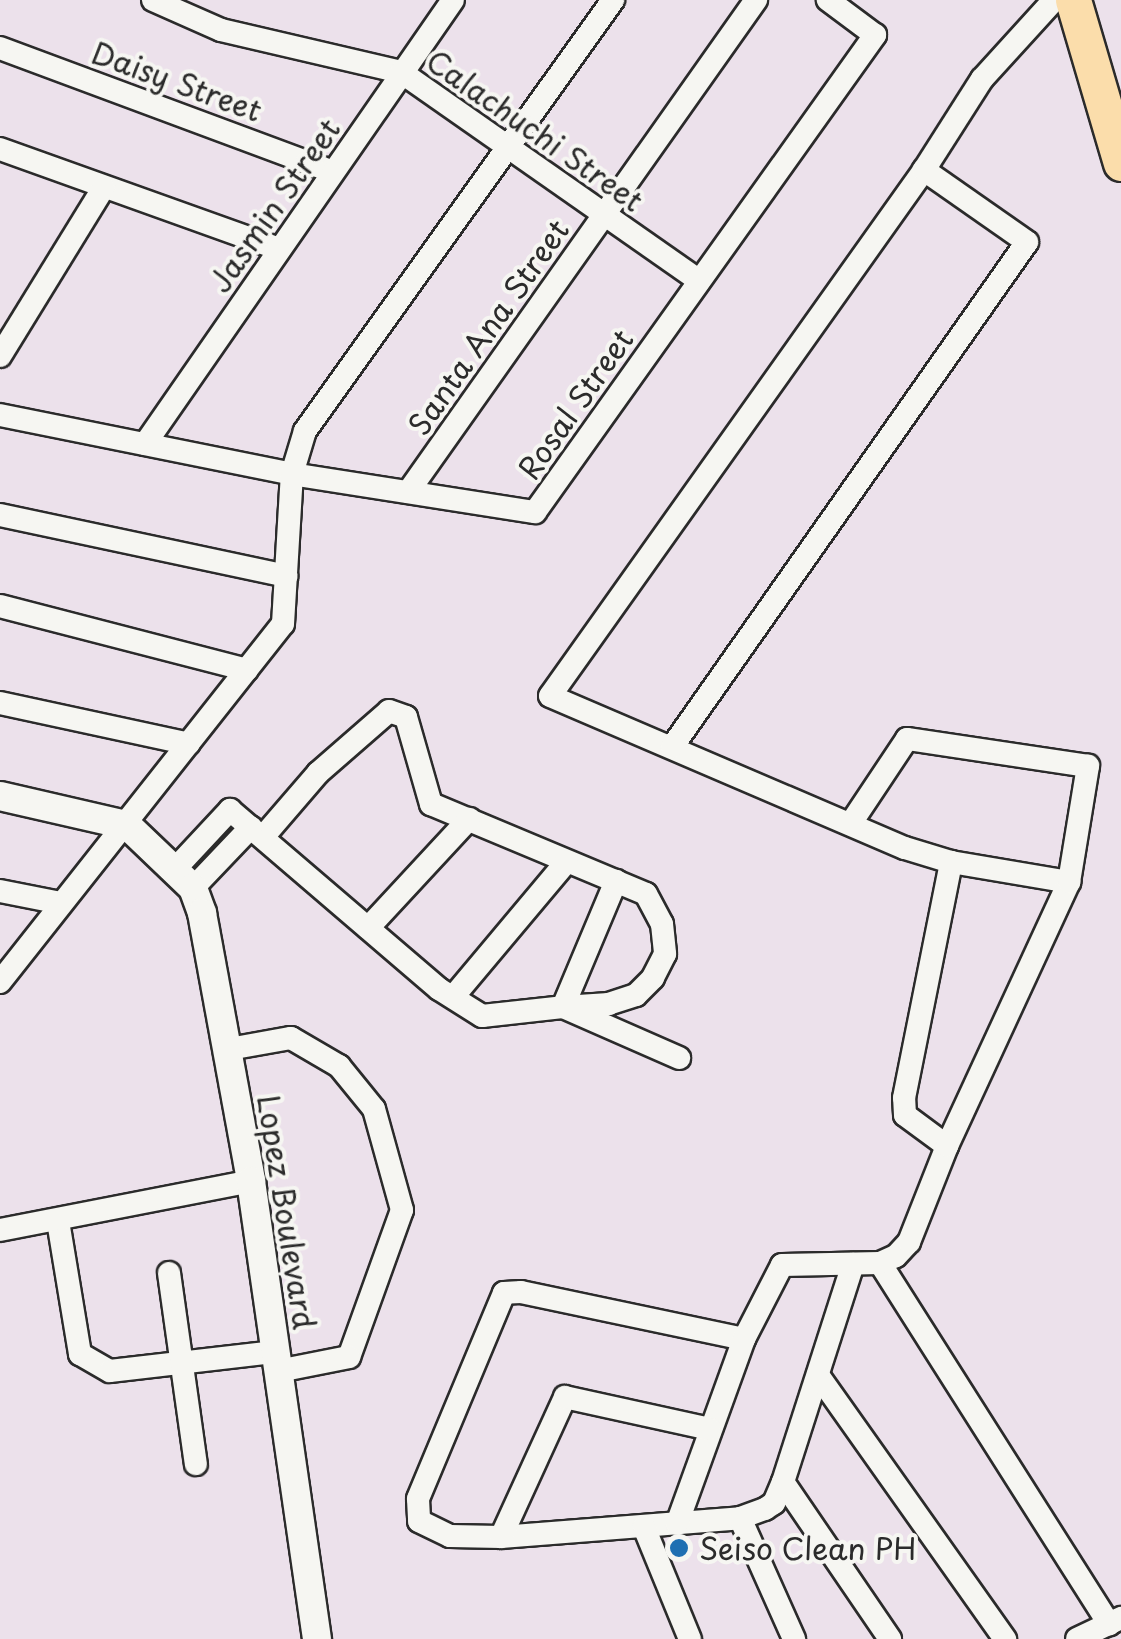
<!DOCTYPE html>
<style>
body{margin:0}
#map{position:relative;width:1121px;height:1639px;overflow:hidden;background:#ece1eb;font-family:"Playpen Sans",sans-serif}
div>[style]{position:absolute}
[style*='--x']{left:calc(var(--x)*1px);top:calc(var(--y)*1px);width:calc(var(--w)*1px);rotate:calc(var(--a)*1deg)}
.roads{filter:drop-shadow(2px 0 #2b2b2b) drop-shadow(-2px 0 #2b2b2b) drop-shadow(0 2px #2b2b2b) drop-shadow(0 -2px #2b2b2b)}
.minor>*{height:22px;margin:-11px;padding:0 11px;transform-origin:11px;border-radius:11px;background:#f6f6f2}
.tertiary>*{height:28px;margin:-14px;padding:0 14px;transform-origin:14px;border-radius:14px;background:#f6f6f2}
.primary>*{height:35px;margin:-17.5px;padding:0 17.5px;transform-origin:17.5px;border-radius:17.5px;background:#fbddab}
.dots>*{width:28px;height:28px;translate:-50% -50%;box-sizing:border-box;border:5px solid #f6f6f2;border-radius:50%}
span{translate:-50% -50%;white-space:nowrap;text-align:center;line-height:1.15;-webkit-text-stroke:8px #f6f6f2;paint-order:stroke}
.street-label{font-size:30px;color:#2b2b2b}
.poi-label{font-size:30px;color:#2b2b2b}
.left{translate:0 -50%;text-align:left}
</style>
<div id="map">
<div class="roads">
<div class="minor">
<i style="--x:153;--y:0;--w:74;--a:23.8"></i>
<i style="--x:221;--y:30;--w:185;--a:13.1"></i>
<i style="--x:401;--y:72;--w:364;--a:35"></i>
<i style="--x:1054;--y:0;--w:107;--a:132.3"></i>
<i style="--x:982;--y:79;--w:108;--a:122.5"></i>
<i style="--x:924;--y:170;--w:645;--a:125.41"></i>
<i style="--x:550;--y:696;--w:386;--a:23.2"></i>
<i style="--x:905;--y:848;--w:48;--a:16.9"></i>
<i style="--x:951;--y:862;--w:120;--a:9.6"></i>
<i style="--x:0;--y:48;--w:355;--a:20.4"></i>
<i style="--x:0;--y:149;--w:297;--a:19.7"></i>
<i style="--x:0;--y:356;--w:198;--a:-58.4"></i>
<i style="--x:0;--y:415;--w:298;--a:11.4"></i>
<i style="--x:292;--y:474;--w:246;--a:8.9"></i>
<i style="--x:535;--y:512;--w:586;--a:-54.52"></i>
<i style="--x:875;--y:35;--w:59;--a:-143.3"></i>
<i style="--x:145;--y:444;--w:540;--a:-55.25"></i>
<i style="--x:408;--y:492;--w:603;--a:-54.73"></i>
<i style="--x:0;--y:515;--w:293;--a:12"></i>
<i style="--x:0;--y:606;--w:255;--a:14.5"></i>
<i style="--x:0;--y:703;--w:193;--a:12.2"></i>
<i style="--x:672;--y:747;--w:617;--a:-54.89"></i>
<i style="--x:1027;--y:242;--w:126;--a:-145"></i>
<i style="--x:263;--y:837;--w:84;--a:-49.3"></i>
<i style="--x:318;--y:773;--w:94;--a:-41.1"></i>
<i style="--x:389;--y:711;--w:18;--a:19"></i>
<i style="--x:406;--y:717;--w:91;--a:74"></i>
<i style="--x:431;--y:804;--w:233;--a:22.7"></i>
<i style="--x:646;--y:894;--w:34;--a:62"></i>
<i style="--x:662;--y:924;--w:30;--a:84"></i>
<i style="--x:665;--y:954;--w:27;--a:117"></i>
<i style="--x:653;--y:978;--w:24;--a:135"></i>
<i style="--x:636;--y:995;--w:28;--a:162"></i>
<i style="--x:609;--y:1004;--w:46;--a:176.3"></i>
<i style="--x:563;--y:1007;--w:127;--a:23.7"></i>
<i style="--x:175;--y:869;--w:81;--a:-47"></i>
<i style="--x:230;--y:810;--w:275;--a:40.6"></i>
<i style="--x:439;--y:989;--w:51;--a:32.1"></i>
<i style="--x:482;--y:1016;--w:81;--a:-6.3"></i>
<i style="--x:563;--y:1007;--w:137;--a:-67.2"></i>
<i style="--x:193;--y:888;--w:84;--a:-46.4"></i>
<i style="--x:0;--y:891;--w:62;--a:11.1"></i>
<i style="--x:368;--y:928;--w:149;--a:-47.2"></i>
<i style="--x:0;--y:982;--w:456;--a:-51.7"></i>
<i style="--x:283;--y:624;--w:150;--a:-86.6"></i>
<i style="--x:292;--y:474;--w:45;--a:-73.2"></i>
<i style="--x:305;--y:431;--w:530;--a:-54.45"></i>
<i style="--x:453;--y:997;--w:177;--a:-50"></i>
<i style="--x:229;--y:1049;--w:63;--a:-10.1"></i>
<i style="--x:291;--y:1038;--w:56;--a:30.3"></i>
<i style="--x:339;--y:1066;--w:55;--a:50.9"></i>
<i style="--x:374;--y:1109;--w:105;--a:74.5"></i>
<i style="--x:402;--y:1210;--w:156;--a:109.8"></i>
<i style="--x:349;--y:1357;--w:72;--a:168.8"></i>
<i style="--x:947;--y:1146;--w:52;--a:-143.6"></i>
<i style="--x:905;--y:1115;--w:17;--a:-93"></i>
<i style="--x:904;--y:1098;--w:241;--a:-78.7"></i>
<i style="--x:58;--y:1221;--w:135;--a:80.6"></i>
<i style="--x:80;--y:1354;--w:34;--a:30"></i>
<i style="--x:110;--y:1371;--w:166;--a:-6.6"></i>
<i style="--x:0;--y:1230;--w:256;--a:-11"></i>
<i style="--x:880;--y:1263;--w:428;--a:57.6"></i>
<i style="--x:169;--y:1273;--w:193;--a:82"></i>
<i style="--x:744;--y:1339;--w:228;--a:-168.1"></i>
<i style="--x:521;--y:1292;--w:17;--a:177"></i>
<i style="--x:504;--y:1293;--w:223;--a:112.7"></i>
<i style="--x:418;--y:1499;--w:22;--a:87"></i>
<i style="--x:419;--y:1521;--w:34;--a:26"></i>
<i style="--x:450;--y:1536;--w:51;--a:1.1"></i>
<i style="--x:501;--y:1537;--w:240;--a:-4.5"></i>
<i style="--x:740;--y:1518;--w:27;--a:-20"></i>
<i style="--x:765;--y:1509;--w:11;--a:-34"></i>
<i style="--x:774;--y:1503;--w:23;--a:-67"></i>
<i style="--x:783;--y:1482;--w:229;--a:-72.2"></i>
<i style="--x:818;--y:1375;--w:324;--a:54.7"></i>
<i style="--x:783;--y:1482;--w:190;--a:55.7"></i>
<i style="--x:740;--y:1518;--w:133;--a:65.9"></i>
<i style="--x:677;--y:1524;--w:197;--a:-70.1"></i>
<i style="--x:744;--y:1339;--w:83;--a:-62.8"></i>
<i style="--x:782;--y:1265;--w:98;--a:-1.2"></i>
<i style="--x:880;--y:1263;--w:17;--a:-24"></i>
<i style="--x:896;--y:1256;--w:19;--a:-47"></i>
<i style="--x:909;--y:1242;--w:103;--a:-68.4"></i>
<i style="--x:947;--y:1146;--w:291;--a:-65.2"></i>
<i style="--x:1069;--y:882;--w:118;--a:-80.7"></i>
<i style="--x:1088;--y:766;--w:183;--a:-171.5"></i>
<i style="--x:907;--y:739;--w:101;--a:123.7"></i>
<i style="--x:644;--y:1527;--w:121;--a:67.7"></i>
<i style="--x:501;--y:1537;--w:154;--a:-65.4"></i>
<i style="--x:565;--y:1397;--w:148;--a:12.4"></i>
<i style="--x:1077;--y:1639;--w:49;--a:-25.5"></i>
</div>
<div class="tertiary">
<i style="--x:0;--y:796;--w:130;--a:12.9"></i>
<i style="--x:127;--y:825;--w:91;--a:43.7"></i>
<i style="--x:193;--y:888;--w:27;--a:70"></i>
<i style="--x:202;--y:913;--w:272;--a:79.6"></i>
<i style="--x:251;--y:1181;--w:463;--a:81.8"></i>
</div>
<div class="primary">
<i style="--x:1073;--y:0;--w:170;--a:73.6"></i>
</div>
</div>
<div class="dots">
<i style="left:679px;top:1548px;background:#1f6fb2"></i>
</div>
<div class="street-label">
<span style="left:177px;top:81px;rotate:20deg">Daisy Street</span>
<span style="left:535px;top:130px;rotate:35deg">Calachuchi Street</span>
<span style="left:274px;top:205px;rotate:-55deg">Jasmin Street</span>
<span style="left:488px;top:327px;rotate:-55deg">Santa Ana Street</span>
<span style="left:575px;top:404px;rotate:-55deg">Rosal Street</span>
<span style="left:287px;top:1212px;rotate:81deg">Lopez Boulevard</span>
</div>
<div class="poi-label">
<span class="left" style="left:699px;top:1548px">Seiso Clean PH</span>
</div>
</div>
